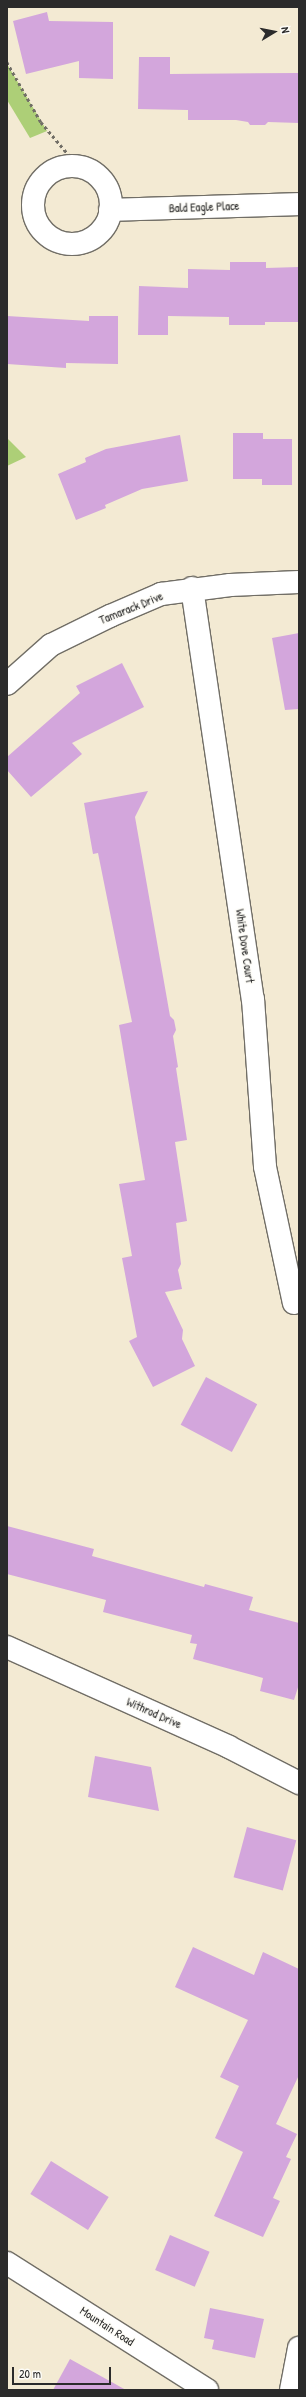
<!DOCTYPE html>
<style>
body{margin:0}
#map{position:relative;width:306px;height:2397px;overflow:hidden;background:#f3ead3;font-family:"Patrick Hand",sans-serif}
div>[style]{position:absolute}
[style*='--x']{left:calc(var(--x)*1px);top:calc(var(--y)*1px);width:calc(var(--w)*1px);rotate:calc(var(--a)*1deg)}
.green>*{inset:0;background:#adcf77}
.building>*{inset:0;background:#d3a6dc;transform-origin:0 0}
.path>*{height:2.5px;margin-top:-1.25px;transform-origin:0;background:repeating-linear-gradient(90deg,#716e66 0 3px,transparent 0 6px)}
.roads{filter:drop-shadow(1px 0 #716e66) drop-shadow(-1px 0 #716e66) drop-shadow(0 1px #716e66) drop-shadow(0 -1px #716e66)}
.minor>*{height:22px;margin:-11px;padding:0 11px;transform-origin:11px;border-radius:11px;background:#fff}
.minor>.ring{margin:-11px;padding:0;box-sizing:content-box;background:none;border:22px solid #fff;border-radius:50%}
span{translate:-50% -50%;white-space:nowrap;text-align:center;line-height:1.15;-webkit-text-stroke:3px #fdfcf7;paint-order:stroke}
.street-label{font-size:12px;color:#2b2b2b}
.frame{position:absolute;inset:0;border:8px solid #2b2b2b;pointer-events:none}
.north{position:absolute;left:254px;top:12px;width:40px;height:40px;-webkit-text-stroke:3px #fdfcf7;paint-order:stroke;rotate:80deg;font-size:11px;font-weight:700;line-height:16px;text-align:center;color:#2b2b2b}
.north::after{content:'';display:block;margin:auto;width:14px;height:18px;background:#2b2b2b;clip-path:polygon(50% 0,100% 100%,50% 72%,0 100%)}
.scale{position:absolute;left:12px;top:2367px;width:99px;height:18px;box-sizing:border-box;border:2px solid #2b2b2b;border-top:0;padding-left:5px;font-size:12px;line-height:14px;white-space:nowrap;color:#2b2b2b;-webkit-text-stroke:3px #fdfcf7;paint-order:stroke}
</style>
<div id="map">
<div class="green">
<i style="clip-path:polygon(7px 64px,47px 131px,30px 138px,7px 100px)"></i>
<i style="clip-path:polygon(7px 438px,26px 457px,7px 466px)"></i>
</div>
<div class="building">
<i style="clip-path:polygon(47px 12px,49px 21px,113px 22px,113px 79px,79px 78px,79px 61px,26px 74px,13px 21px)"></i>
<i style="clip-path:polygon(139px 57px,170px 57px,170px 74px,299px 73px,299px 123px,268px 122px,265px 125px,250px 125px,248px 122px,236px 120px,188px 120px,188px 110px,138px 109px)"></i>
<i style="clip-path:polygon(230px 262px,266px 262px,266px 268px,299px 267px,299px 322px,265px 322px,265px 325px,229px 325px,229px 317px,168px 316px,168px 335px,138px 335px,139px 286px,188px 288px,188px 269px,230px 270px)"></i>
<i style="clip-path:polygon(7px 316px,89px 321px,89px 316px,118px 316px,118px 364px,66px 363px,66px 368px,7px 364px)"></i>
<i style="clip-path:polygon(233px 433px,263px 433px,263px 439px,292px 439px,292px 485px,262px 485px,262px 479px,233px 479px)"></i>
<i style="clip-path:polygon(180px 435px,188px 481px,142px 489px,105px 505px,106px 508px,76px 520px,58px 474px,86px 462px,85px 458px,106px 449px)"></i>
<i style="clip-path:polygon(299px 633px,299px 709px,285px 710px,272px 638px)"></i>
<i style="clip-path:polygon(122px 663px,144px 707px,72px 743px,82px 754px,31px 797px,7px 770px,7px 757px,80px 693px,76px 686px)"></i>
<i style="clip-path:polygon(148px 791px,135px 817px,170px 1016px,174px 1020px,176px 1030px,173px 1036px,178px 1067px,176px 1068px,187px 1140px,175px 1142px,187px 1221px,176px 1223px,181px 1264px,178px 1270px,182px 1289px,165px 1292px,183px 1330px,182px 1339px,195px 1366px,153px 1387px,129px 1341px,137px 1337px,122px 1258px,132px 1256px,119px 1184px,145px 1180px,119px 1025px,132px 1022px,98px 853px,93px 854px,84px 803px)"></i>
<i style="left:206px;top:1377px;width:58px;height:54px;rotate:28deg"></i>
<i style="clip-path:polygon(7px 1526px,94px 1549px,92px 1556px,204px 1587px,205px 1584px,253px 1597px,249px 1610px,299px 1623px,299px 1684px,294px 1700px,260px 1691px,263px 1678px,193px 1659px,197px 1644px,190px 1643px,192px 1635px,103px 1612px,106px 1600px,7px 1574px)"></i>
<i style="clip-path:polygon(95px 1756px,151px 1767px,159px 1811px,88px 1797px)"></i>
<i style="left:247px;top:1827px;width:51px;height:52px;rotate:15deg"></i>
<i style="clip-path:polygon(193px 1947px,254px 1975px,263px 1952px,299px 1969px,299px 2075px,276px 2124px,297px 2134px,286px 2157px,291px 2159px,273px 2198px,280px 2201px,263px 2237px,214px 2216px,243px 2152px,215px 2138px,239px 2086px,220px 2077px,248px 2020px,175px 1987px)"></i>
<i style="left:51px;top:2161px;width:68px;height:39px;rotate:32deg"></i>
<i style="left:170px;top:2235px;width:43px;height:38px;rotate:23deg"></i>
<i style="clip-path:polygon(210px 2308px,264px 2319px,255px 2358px,212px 2349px,214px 2340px,204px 2338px)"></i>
<i style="clip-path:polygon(70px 2359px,126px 2390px,53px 2390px)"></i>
</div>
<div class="path">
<i style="--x:7;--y:62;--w:69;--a:60.5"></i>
<i style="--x:41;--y:122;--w:59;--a:49.8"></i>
</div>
<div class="roads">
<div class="minor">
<i class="ring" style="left:33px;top:166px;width:56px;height:56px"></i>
<i style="--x:110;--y:210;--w:189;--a:-1.8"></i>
<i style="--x:192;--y:588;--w:416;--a:81.6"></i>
<i style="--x:253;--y:999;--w:168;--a:85.9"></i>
<i style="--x:265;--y:1167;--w:139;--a:78"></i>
<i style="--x:7;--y:684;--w:59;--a:-41.6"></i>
<i style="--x:51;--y:645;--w:66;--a:-26.2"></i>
<i style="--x:110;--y:616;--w:56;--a:-23.3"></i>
<i style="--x:161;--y:594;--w:70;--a:-7.4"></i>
<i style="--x:230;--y:585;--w:69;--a:-2.5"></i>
<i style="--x:7;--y:1647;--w:243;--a:24.2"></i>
<i style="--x:229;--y:1747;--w:79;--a:27.2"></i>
<i style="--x:7;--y:2263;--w:237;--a:32.4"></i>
<i style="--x:291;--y:2390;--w:43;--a:-79.2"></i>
</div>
</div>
<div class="street-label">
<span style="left:204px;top:207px;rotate:-2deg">Bald Eagle Place</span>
<span style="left:131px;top:608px;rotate:-22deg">Tamarack Drive</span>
<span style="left:245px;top:946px;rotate:82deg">White Dove Court</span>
<span style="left:154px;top:1713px;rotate:24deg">Withrod Drive</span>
<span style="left:107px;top:2326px;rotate:33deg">Mountain Road</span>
</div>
<div class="frame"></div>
<div class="north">N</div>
<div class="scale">20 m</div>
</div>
